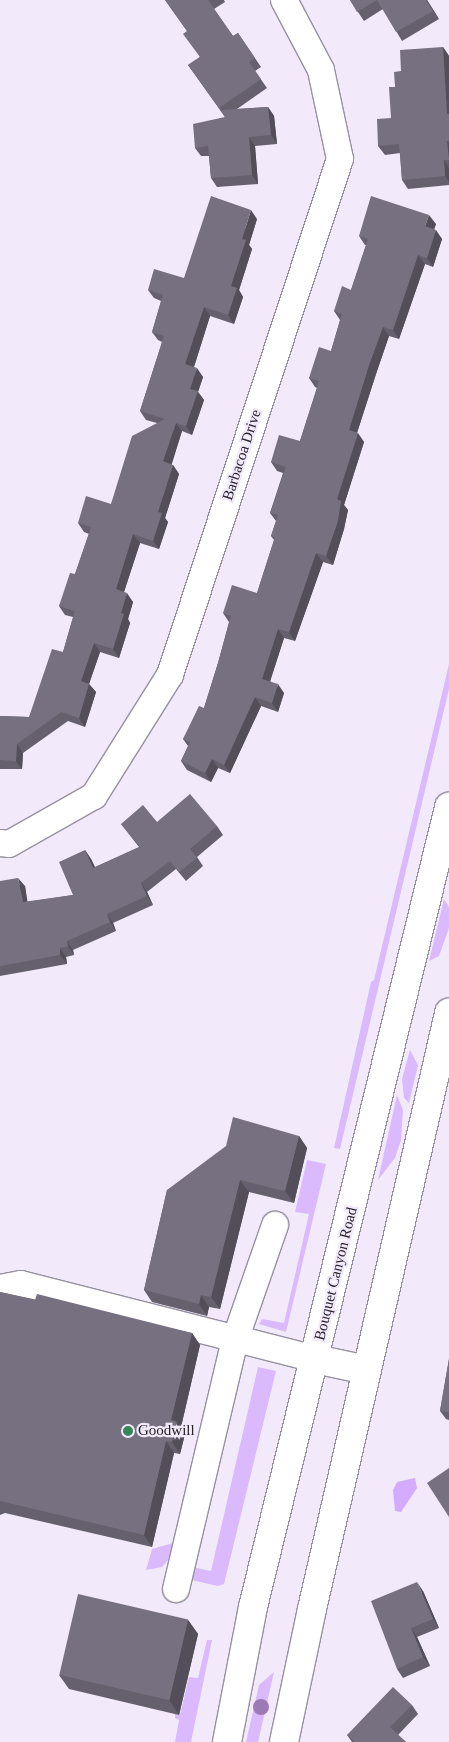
<!DOCTYPE html>
<style>
body{margin:0}
#map{position:relative;width:449px;height:1742px;overflow:hidden;background:#f2eafb;font-family:Georgia,serif}
div>[style]{position:absolute}
[style*='--x']{left:calc(var(--x)*1px);top:calc(var(--y)*1px);width:calc(var(--w)*1px);rotate:calc(var(--a)*1deg)}
.green>*{inset:0;background:#dabafc}
.water>*{inset:0;background:#d4abff}
.roads{filter:drop-shadow(1px 0 #9790a0) drop-shadow(-1px 0 #9790a0) drop-shadow(0 1px #9790a0) drop-shadow(0 -1px #9790a0)}
.minor>*{height:26px;margin:-13px;padding:0 13px;transform-origin:13px;border-radius:13px;background:#fff}
.major>*{height:28px;margin:-14px;padding:0 14px;transform-origin:14px;border-radius:14px;background:#fff}
.trees>*{width:16px;height:16px;margin:-8px;border-radius:50%;background:#9c7ab6}
.wall>*{inset:0;background:#66606e}
.shaded-wall>*{inset:0;background:#534e5a}
.building>*{inset:0;background:#777080;transform-origin:0 0}
.dots>*{width:14px;height:14px;translate:-50% -50%;box-sizing:border-box;border:2px solid #f2eafb;border-radius:50%}
span{translate:-50% -50%;white-space:nowrap;text-align:center;line-height:1.15;-webkit-text-stroke:4.5px #f2eafb;paint-order:stroke}
.street-label{font-size:15px;color:#262329}
.poi-label{font-size:15px;color:#262329}
.left{translate:0 -50%;text-align:left}
</style>
<div id="map">
<div class="green">
<i style="clip-path:polygon(449px 664px,449px 689px,340px 1149px,334px 1148px,371px 982px,374px 980px)"></i>
<i style="clip-path:polygon(444px 899px,449px 907px,449px 928px,439px 956px,429px 961px)"></i>
<i style="clip-path:polygon(410px 1050px,418px 1065px,409px 1103px,404px 1098px,402px 1079px)"></i>
<i style="clip-path:polygon(397px 1095px,403px 1110px,401px 1140px,395px 1158px,378px 1180px)"></i>
<i style="clip-path:polygon(307px 1160px,326px 1164px,286px 1332px,259px 1324px,262px 1319px,284px 1323px,309px 1214px,295px 1212px)"></i>
<i style="clip-path:polygon(258px 1367px,276px 1371px,224px 1584px,218px 1586px,187px 1579px,192px 1567px,211px 1571px)"></i>
<i style="clip-path:polygon(173px 1543px,168px 1560px,162px 1567px,146px 1570px,152px 1549px)"></i>
<i style="clip-path:polygon(207px 1640px,212px 1640px,191px 1742px,175px 1742px,179px 1720px,175px 1718px,175px 1714px,180px 1715px,189px 1677px,198px 1678px)"></i>
<i style="clip-path:polygon(274px 1672px,258px 1742px,246px 1742px,259px 1685px)"></i>
</div>
<div class="water">
<i style="clip-path:polygon(415px 1478px,417px 1488px,401px 1512px,395px 1511px,393px 1490px,397px 1482px)"></i>
</div>
<div class="roads">
<div class="minor">
<i style="--x:0;--y:843;--w:9;--a:6"></i>
<i style="--x:9;--y:844;--w:98;--a:-29.5"></i>
<i style="--x:94;--y:796;--w:143;--a:-57.9"></i>
<i style="--x:170;--y:675;--w:543;--a:-71.77"></i>
<i style="--x:340;--y:159;--w:91;--a:-102.1"></i>
<i style="--x:321;--y:70;--w:79;--a:-117.9"></i>
<i style="--x:0;--y:1288;--w:21;--a:-11"></i>
<i style="--x:21;--y:1284;--w:303;--a:14.3"></i>
<i style="--x:176;--y:1589;--w:256;--a:-76.7"></i>
<i style="--x:235;--y:1340;--w:122;--a:-70.8"></i>
</div>
<div class="major">
<i style="--x:315;--y:1359;--w:53;--a:11.9"></i>
<i style="--x:227;--y:1742;--w:137;--a:-79.1"></i>
<i style="--x:253;--y:1607;--w:824;--a:-76.23"></i>
<i style="--x:284;--y:1742;--w:136;--a:-78.1"></i>
<i style="--x:312;--y:1609;--w:612;--a:-77.05"></i>
</div>
</div>
<div class="trees">
<i style="left:261px;top:1707px"></i>
</div>
<div class="wall">
<i style="clip-path:polygon(165px 0,224px 0,225px 2px,214px 9px,233px 36px,238px 33px,261px 67px,255px 71px,267px 88px,237px 109px,268px 107px,274px 116px,277px 144px,255px 146px,258px 184px,217px 187px,211px 178px,209px 156px,201px 156px,195px 148px,225px 117px,188px 65px,200px 57px,187px 31px)"></i>
<i style="clip-path:polygon(350px 0,427px 0,439px 19px,402px 41px,383px 9px,364px 21px)"></i>
<i style="clip-path:polygon(443px 47px,449px 56px,449px 185px,408px 189px,402px 180px,400px 153px,385px 155px,378px 146px,391px 118px,395px 87px,401px 71px)"></i>
<i style="clip-path:polygon(257px 219px,249px 245px,252px 249px,239px 290px,243px 297px,234px 324px,210px 316px,194px 367px,203px 377px,198px 392px,204px 400px,192px 435px,182px 431px,171px 465px,173px 465px,179px 474px,165px 518px,168px 522px,159px 549px,140px 543px,124px 592px,133px 602px,128px 619px,130px 623px,119px 658px,100px 652px,89px 684px,96px 692px,85px 727px,68px 721px,23px 753px,22px 769px,0 769px,0 716px,29px 717px,63px 652px,73px 617px,65px 615px,59px 606px,75px 574px,89px 534px,84px 532px,78px 523px,111px 504px,157px 423px,146px 420px,140px 411px,162px 342px,158px 340px,152px 332px,161px 301px,154px 298px,148px 290px,184px 278px)"></i>
<i style="clip-path:polygon(436px 224px,434px 229px,442px 239px,433px 267px,425px 264px,399px 339px,389px 336px,376px 374px,357px 433px,364px 442px,344px 505px,348px 510px,344px 529px,333px 565px,323px 562px,295px 641px,284px 638px,270px 681px,284px 693px,278px 712px,261px 706px,230px 773px,218px 768px,211px 782px,187px 770px,181px 761px,188px 746px,183px 739px,204px 708px,218px 663px,229px 622px,223px 613px,257px 593px,274px 540px,271px 536px,276px 521px,270px 513px,283px 473px,277px 471px,271px 462px,300px 441px,317px 388px,315px 387px,309px 378px,331px 351px,340px 320px,334px 311px,351px 290px,366px 245px,365px 245px,359px 236px)"></i>
<i style="clip-path:polygon(157px 822px,217px 826px,223px 835px,197px 857px,203px 866px,186px 881px,176px 869px,147px 892px,153px 905px,113px 923px,116px 931px,73px 950px,74px 955px,66px 957px,67px 964px,0 976px,0 881px,25px 886px,27px 902px,73px 895px,85px 850px,91px 859px,95px 867px,139px 847px,121px 824px)"></i>
<i style="clip-path:polygon(299px 1136px,307px 1148px,294px 1203px,249px 1192px,220px 1309px,209px 1307px,207px 1316px,152px 1302px,144px 1290px,167px 1190px)"></i>
<i style="clip-path:polygon(0 1292px,192px 1333px,200px 1345px,181px 1427px,185px 1434px,180px 1454px,174px 1453px,152px 1547px,5px 1513px,0 1515px)"></i>
<i style="clip-path:polygon(449px 1359px,449px 1420px,446px 1419px,440px 1411px)"></i>
<i style="clip-path:polygon(423px 1591px,439px 1628px,417px 1637px,430px 1666px,403px 1678px,397px 1669px)"></i>
<i style="clip-path:polygon(188px 1620px,198px 1634px,179px 1715px,69px 1689px,59px 1675px)"></i>
<i style="clip-path:polygon(412px 1705px,418px 1714px,398px 1735px,406px 1742px,352px 1742px,347px 1735px)"></i>
</div>
<div class="shaded-wall">
<i style="clip-path:polygon(426px 0,427px 0,439px 19px,433px 11px)"></i>
<i style="clip-path:polygon(443px 47px,449px 56px,449px 117px,447px 114px)"></i>
<i style="clip-path:polygon(268px 107px,274px 116px,277px 144px,271px 135px)"></i>
<i style="clip-path:polygon(249px 137px,255px 146px,258px 184px,252px 175px)"></i>
<i style="clip-path:polygon(447px 141px,449px 143px,449px 160px)"></i>
<i style="clip-path:polygon(444px 160px,449px 168px,449px 182px,445px 176px)"></i>
<i style="clip-path:polygon(251px 210px,257px 219px,249px 245px,252px 249px,239px 290px,243px 297px,234px 324px,228px 315px,231px 286px,242px 239px)"></i>
<i style="clip-path:polygon(429px 215px,436px 224px,432px 235px,425px 226px)"></i>
<i style="clip-path:polygon(436px 230px,442px 239px,433px 267px,427px 258px)"></i>
<i style="clip-path:polygon(418px 255px,425px 264px,399px 339px,393px 330px)"></i>
<i style="clip-path:polygon(204px 307px,210px 316px,192px 373px,185px 364px)"></i>
<i style="clip-path:polygon(383px 327px,389px 336px,376px 374px,355px 439px,349px 430px,369px 365px)"></i>
<i style="clip-path:polygon(197px 368px,203px 377px,198px 392px,204px 400px,192px 435px,186px 426px,190px 389px)"></i>
<i style="clip-path:polygon(176px 423px,182px 431px,170px 470px,163px 461px)"></i>
<i style="clip-path:polygon(358px 433px,364px 442px,344px 505px,348px 510px,344px 529px,333px 565px,326px 556px,337px 499px)"></i>
<i style="clip-path:polygon(173px 465px,179px 474px,165px 518px,168px 522px,159px 549px,153px 541px,158px 512px)"></i>
<i style="clip-path:polygon(133px 534px,140px 543px,122px 598px,116px 589px)"></i>
<i style="clip-path:polygon(316px 553px,323px 562px,295px 641px,289px 632px)"></i>
<i style="clip-path:polygon(127px 593px,133px 602px,128px 619px,130px 623px,119px 658px,113px 649px,121px 613px)"></i>
<i style="clip-path:polygon(278px 629px,284px 638px,268px 688px,262px 679px)"></i>
<i style="clip-path:polygon(94px 643px,100px 652px,89px 684px,96px 692px,85px 727px,79px 718px,81px 681px)"></i>
<i style="clip-path:polygon(278px 684px,284px 693px,278px 712px,272px 703px)"></i>
<i style="clip-path:polygon(255px 697px,261px 706px,230px 773px,224px 765px)"></i>
<i style="clip-path:polygon(17px 744px,23px 753px,22px 769px,16px 761px)"></i>
<i style="clip-path:polygon(212px 759px,218px 768px,211px 782px,205px 773px)"></i>
<i style="clip-path:polygon(85px 850px,91px 859px,99px 876px,93px 868px)"></i>
<i style="clip-path:polygon(18px 878px,25px 886px,29px 911px,23px 902px)"></i>
<i style="clip-path:polygon(141px 883px,147px 892px,153px 905px,147px 896px)"></i>
<i style="clip-path:polygon(107px 914px,113px 923px,116px 931px,110px 922px)"></i>
<i style="clip-path:polygon(67px 941px,73px 950px,74px 955px,68px 946px)"></i>
<i style="clip-path:polygon(60px 948px,66px 957px,67px 964px,60px 955px)"></i>
<i style="clip-path:polygon(299px 1136px,307px 1148px,294px 1203px,285px 1191px)"></i>
<i style="clip-path:polygon(240px 1180px,249px 1192px,220px 1309px,211px 1297px)"></i>
<i style="clip-path:polygon(201px 1295px,209px 1307px,207px 1316px,199px 1304px)"></i>
<i style="clip-path:polygon(192px 1333px,200px 1345px,181px 1427px,185px 1434px,180px 1454px,172px 1442px,171px 1420px)"></i>
<i style="clip-path:polygon(166px 1441px,174px 1453px,152px 1547px,144px 1535px)"></i>
<i style="clip-path:polygon(417px 1582px,423px 1591px,439px 1628px,433px 1619px)"></i>
<i style="clip-path:polygon(188px 1620px,198px 1634px,179px 1715px,169px 1700px)"></i>
<i style="clip-path:polygon(411px 1628px,417px 1637px,430px 1666px,423px 1657px)"></i>
</div>
<div class="building">
<i style="clip-path:polygon(165px 0,208px 0,233px 36px,238px 33px,255px 58px,249px 62px,261px 79px,219px 108px,188px 65px,200px 57px,183px 34px,187px 31px)"></i>
<i style="clip-path:polygon(350px 0,426px 0,433px 11px,396px 32px,377px 0,357px 12px)"></i>
<i style="clip-path:polygon(443px 47px,447px 114px,449px 114px,449px 140px,447px 141px,449px 160px,444px 160px,445px 176px,402px 180px,399px 144px,378px 146px,377px 119px,391px 118px,389px 87px,395px 87px,394px 72px,401px 71px,400px 50px)"></i>
<i style="clip-path:polygon(268px 107px,271px 135px,249px 137px,252px 175px,211px 178px,208px 146px,195px 148px,193px 124px,225px 117px,220px 110px)"></i>
<i style="clip-path:polygon(211px 196px,251px 210px,242px 239px,246px 240px,231px 286px,237px 288px,228px 315px,204px 307px,185px 364px,197px 368px,190px 389px,198px 391px,186px 426px,176px 423px,163px 461px,173px 465px,158px 512px,162px 513px,153px 541px,133px 534px,116px 589px,127px 593px,121px 613px,124px 614px,113px 649px,94px 643px,81px 681px,89px 684px,79px 718px,61px 712px,17px 744px,16px 761px,0 760px,0 716px,29px 717px,52px 649px,63px 652px,75px 611px,59px 606px,70px 573px,75px 574px,91px 527px,78px 523px,86px 496px,111px 504px,132px 436px,165px 419px,140px 411px,164px 336px,152px 332px,163px 295px,148px 290px,154px 269px,184px 278px)"></i>
<i style="clip-path:polygon(371px 196px,429px 215px,425px 226px,436px 230px,427px 258px,418px 255px,393px 330px,383px 327px,369px 365px,349px 430px,358px 433px,337px 499px,341px 501px,338px 521px,326px 556px,316px 553px,289px 632px,278px 629px,262px 679px,278px 684px,272px 703px,255px 697px,224px 765px,212px 759px,205px 773px,181px 761px,190px 742px,183px 739px,199px 706px,204px 708px,218px 663px,231px 616px,223px 613px,232px 585px,257px 593px,275px 537px,271px 536px,278px 515px,270px 513px,286px 467px,271px 462px,279px 435px,300px 441px,319px 381px,309px 378px,319px 347px,331px 351px,342px 314px,334px 311px,342px 286px,351px 290px,368px 239px,359px 236px)"></i>
<i style="clip-path:polygon(190px 794px,217px 826px,190px 849px,197px 858px,179px 872px,170px 861px,141px 883px,147px 896px,107px 914px,110px 922px,67px 941px,68px 946px,60px 948px,60px 955px,0 966px,0 881px,18px 878px,23px 902px,73px 895px,59px 862px,85px 850px,93px 868px,140px 847px,121px 824px,143px 805px,157px 822px)"></i>
<i style="clip-path:polygon(233px 1117px,299px 1136px,285px 1191px,240px 1180px,211px 1297px,201px 1295px,199px 1304px,144px 1290px,167px 1190px,226px 1146px)"></i>
<i style="clip-path:polygon(0 1292px,35px 1300px,37px 1294px,192px 1333px,171px 1420px,177px 1422px,172px 1442px,166px 1441px,144px 1535px,0 1501px)"></i>
<i style="clip-path:polygon(449px 1359px,449px 1412px,440px 1411px)"></i>
<i style="clip-path:polygon(449px 1468px,449px 1517px,427px 1483px)"></i>
<i style="clip-path:polygon(417px 1582px,433px 1619px,411px 1628px,423px 1657px,397px 1669px,371px 1601px)"></i>
<i style="left:78px;top:1594px;width:113px;height:83px;rotate:13deg"></i>
<i style="clip-path:polygon(393px 1687px,412px 1705px,390px 1727px,406px 1742px,355px 1742px,347px 1735px)"></i>
</div>
<div class="dots">
<i style="left:128px;top:1431px;background:#328658"></i>
</div>
<div class="street-label">
<span style="left:242px;top:455px;rotate:-72deg">Barbacoa Drive</span>
<span style="left:336px;top:1274px;rotate:-76deg">Bouquet Canyon Road</span>
</div>
<div class="poi-label">
<span class="left" style="left:138px;top:1431px">Goodwill</span>
</div>
</div>
